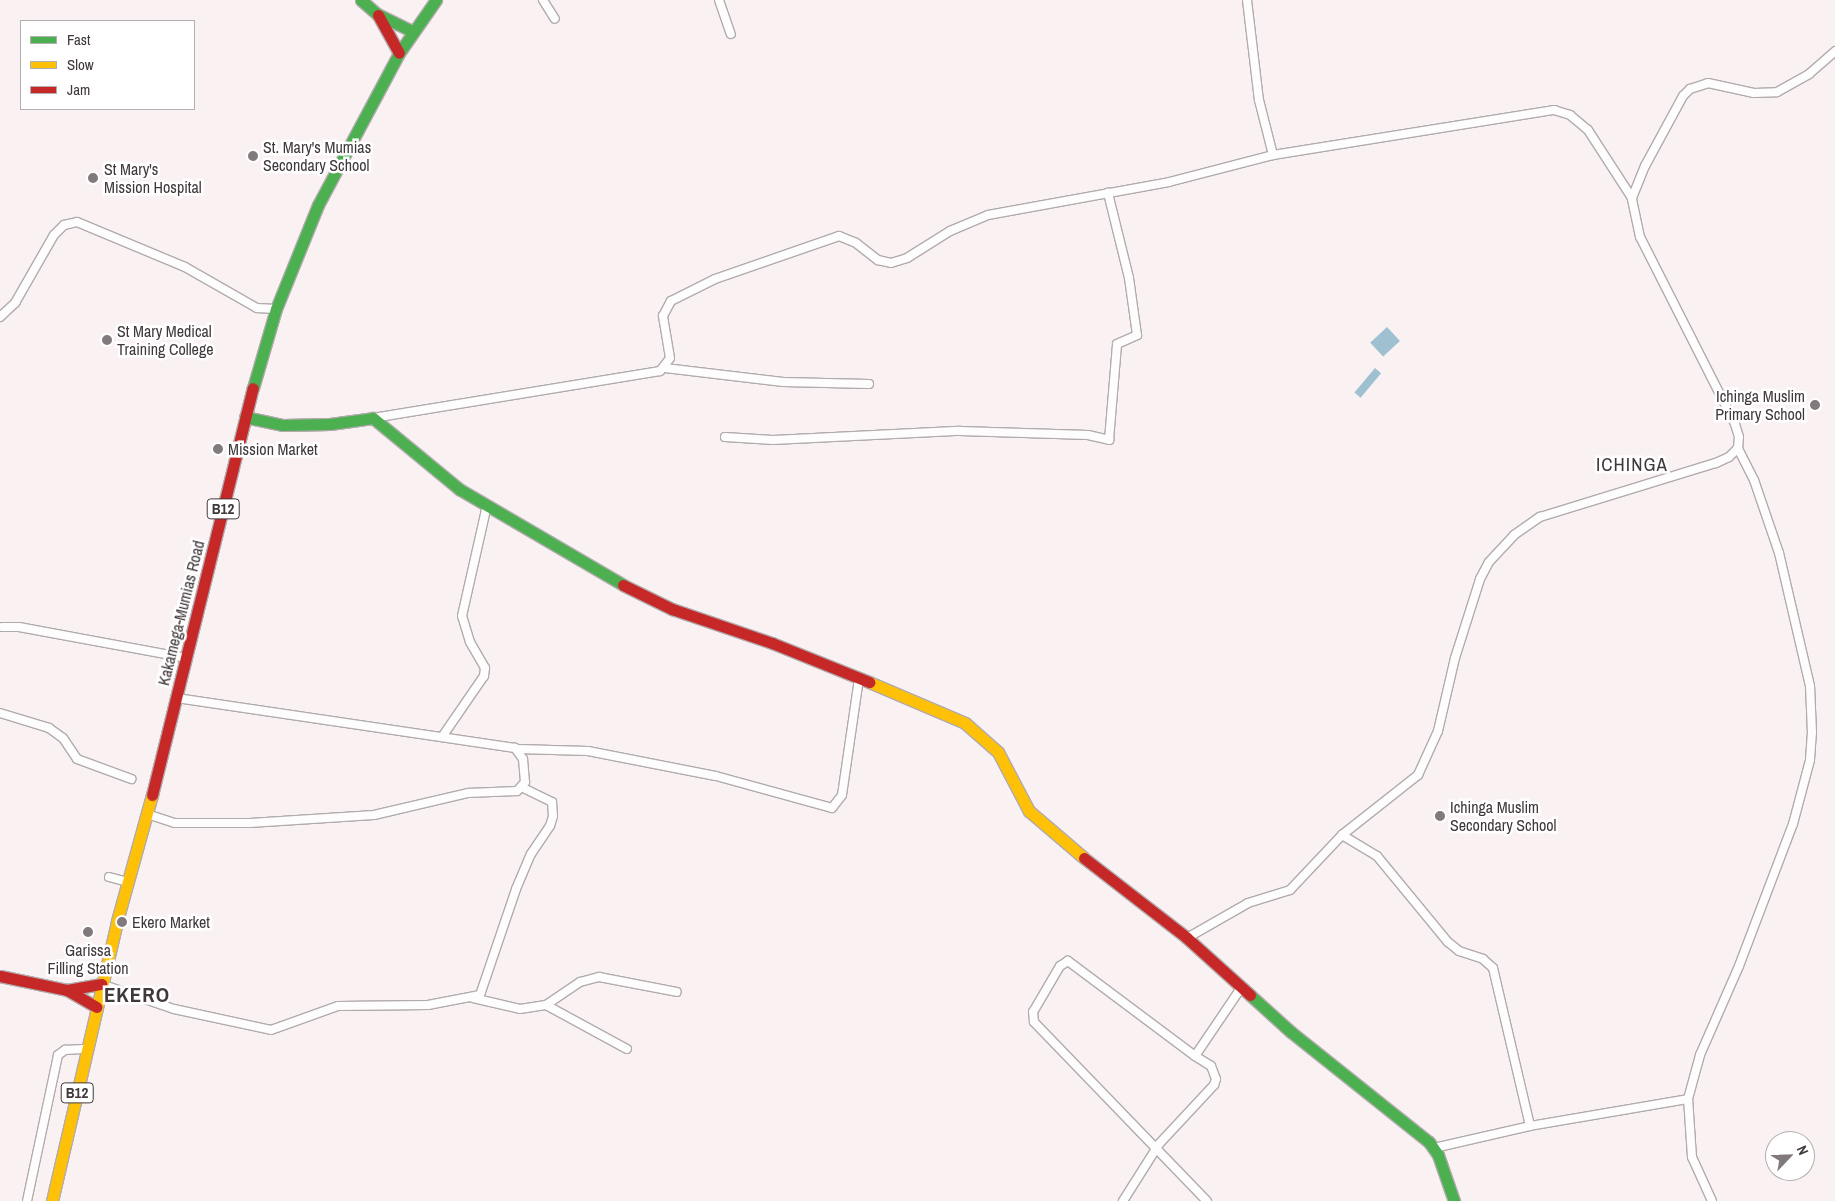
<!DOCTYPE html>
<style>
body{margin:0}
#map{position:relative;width:1835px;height:1201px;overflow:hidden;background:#faf1f3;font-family:"Archivo Narrow",sans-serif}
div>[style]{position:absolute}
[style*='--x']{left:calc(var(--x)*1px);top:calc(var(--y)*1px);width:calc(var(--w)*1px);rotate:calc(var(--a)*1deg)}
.water>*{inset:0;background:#9ec0d0;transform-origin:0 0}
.roads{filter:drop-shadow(1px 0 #b2abad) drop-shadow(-1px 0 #b2abad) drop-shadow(0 1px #b2abad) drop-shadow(0 -1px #b2abad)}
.street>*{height:8px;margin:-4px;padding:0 4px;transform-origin:4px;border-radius:4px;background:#fefdfd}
.fast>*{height:11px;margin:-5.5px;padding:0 5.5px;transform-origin:5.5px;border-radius:5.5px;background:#4caf50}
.slow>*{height:11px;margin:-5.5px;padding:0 5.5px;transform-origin:5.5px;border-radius:5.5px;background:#ffc107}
.jam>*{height:11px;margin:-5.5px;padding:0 5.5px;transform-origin:5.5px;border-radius:5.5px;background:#c62828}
.dots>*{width:14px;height:14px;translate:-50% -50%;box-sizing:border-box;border:2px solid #fff;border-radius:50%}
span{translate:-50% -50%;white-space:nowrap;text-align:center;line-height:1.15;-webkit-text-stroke:5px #fff;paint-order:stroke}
.shield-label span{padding:1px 4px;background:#fff;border:1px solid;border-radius:4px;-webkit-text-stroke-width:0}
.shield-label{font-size:15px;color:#40383a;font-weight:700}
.poi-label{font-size:16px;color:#40383a}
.left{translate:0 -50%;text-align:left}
.right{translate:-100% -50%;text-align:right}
.street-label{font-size:16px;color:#40383a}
.quarter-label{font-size:19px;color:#40383a;letter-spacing:1px}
.district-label{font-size:21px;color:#40383a;font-weight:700;letter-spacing:1px}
.legend{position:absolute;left:20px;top:20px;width:175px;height:90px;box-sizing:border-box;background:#fff;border:1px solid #b3afb0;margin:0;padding:6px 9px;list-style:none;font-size:15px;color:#40383a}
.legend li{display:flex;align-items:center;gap:10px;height:25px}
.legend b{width:25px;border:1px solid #b3afb0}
.north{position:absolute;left:1765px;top:1131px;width:50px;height:50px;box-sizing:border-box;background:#fff;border:1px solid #b3afb0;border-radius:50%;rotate:66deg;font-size:14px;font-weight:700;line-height:20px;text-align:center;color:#40383a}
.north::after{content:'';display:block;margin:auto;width:18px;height:22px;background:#81797b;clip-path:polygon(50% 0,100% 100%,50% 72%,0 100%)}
</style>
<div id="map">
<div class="water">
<i style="left:1387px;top:327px;width:19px;height:23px;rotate:47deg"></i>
<i style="left:1375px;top:368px;width:8px;height:32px;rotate:40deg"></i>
</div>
<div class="roads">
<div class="street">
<i style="--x:543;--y:0;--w:22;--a:58"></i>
<i style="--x:719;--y:0;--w:36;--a:71"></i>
<i style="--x:1247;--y:0;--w:101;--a:83.2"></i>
<i style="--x:1259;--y:100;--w:57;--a:75.7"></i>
<i style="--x:0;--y:317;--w:21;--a:-43"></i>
<i style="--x:15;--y:303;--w:78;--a:-60.2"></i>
<i style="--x:54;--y:235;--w:14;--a:-45"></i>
<i style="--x:64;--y:225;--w:13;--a:-13"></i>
<i style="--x:77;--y:222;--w:117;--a:22.6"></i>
<i style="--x:185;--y:267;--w:83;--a:29.7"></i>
<i style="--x:257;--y:308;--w:19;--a:3"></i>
<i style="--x:665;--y:368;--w:119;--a:6.8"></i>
<i style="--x:783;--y:382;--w:86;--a:1.3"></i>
<i style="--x:373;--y:418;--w:291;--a:-9.3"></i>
<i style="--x:660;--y:371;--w:16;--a:-52"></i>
<i style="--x:670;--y:358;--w:43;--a:-99.5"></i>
<i style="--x:663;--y:316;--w:17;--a:-62"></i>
<i style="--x:671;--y:301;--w:49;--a:-26.6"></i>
<i style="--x:715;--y:279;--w:131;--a:-19.1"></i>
<i style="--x:839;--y:236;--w:18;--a:22"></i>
<i style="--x:856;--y:243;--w:28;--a:38"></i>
<i style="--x:878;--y:260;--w:13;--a:13"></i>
<i style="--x:891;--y:263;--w:17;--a:-17"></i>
<i style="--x:907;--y:258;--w:51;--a:-32.1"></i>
<i style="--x:950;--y:231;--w:41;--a:-22.8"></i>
<i style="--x:988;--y:215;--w:184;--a:-10.3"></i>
<i style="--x:1169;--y:182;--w:107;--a:-14.6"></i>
<i style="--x:1273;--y:155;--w:285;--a:-9.1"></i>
<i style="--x:1554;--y:110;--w:17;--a:17"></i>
<i style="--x:1570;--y:115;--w:23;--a:40"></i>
<i style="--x:1588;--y:130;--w:81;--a:57.1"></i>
<i style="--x:725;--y:437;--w:48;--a:3.6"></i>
<i style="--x:773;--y:440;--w:187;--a:-2.8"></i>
<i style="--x:960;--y:431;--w:128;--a:1.8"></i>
<i style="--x:1088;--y:435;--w:22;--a:13"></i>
<i style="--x:1109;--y:440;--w:96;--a:-85.2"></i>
<i style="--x:1117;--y:344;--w:22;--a:-24"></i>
<i style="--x:1137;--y:335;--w:58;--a:-98"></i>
<i style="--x:1129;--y:278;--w:88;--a:-103.9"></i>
<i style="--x:2;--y:627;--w:17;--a:0"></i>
<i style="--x:19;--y:627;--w:171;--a:10.5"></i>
<i style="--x:0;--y:713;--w:51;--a:17"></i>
<i style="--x:49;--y:728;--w:17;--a:36"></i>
<i style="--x:63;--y:738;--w:25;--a:56"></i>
<i style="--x:77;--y:759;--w:58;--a:20.3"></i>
<i style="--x:442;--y:737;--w:74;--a:-55.5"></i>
<i style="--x:484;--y:676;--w:8;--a:-83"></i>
<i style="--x:485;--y:668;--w:30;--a:-120"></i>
<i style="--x:470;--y:642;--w:27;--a:-107"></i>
<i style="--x:462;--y:616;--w:114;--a:-77.3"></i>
<i style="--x:518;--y:749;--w:70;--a:1.6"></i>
<i style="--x:588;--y:751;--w:130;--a:11.1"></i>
<i style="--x:716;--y:776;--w:120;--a:15.4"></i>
<i style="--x:832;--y:808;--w:16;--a:-52"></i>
<i style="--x:842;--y:795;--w:117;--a:-81.7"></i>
<i style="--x:147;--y:814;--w:29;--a:18"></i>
<i style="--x:175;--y:823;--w:75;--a:0"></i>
<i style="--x:250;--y:823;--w:124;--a:-3.7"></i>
<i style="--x:374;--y:815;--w:97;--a:-13.2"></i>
<i style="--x:468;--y:793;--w:49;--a:-2.3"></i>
<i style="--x:517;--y:791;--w:12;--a:-48"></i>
<i style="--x:525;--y:782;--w:23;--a:-95"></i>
<i style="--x:523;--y:759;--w:14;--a:-126"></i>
<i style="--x:515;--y:748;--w:342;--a:-171.6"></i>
<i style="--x:1342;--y:835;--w:41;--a:31"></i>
<i style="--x:1377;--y:856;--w:112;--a:50.5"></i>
<i style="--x:1448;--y:942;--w:14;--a:39"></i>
<i style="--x:1459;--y:951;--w:25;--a:18"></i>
<i style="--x:1483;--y:959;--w:13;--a:42"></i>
<i style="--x:1493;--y:968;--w:162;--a:76.8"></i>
<i style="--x:109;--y:877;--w:20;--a:15"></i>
<i style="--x:1187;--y:938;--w:70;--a:-29.8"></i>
<i style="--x:1248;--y:903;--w:44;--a:-17.2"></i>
<i style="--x:1290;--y:890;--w:76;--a:-46.6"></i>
<i style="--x:1342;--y:835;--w:97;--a:-38.3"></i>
<i style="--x:1418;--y:775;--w:48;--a:-65.6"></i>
<i style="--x:1438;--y:731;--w:75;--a:-76.9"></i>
<i style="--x:1455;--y:658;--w:83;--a:-72.4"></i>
<i style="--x:1480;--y:579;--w:19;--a:-62"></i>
<i style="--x:1489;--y:562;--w:37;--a:-47"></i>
<i style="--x:1514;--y:535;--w:32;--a:-35"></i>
<i style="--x:1540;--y:517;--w:184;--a:-17.1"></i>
<i style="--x:1716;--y:463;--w:14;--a:-25"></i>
<i style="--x:1729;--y:457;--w:13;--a:-45"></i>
<i style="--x:1738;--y:448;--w:11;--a:-85"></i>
<i style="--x:1739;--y:437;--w:14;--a:-107"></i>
<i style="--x:1735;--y:424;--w:210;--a:-116.9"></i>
<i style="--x:1640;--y:237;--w:40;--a:-102"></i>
<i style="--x:1632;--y:198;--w:35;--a:-68"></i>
<i style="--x:1645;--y:166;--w:80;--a:-61.5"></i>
<i style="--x:1683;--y:96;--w:10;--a:-45"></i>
<i style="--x:1690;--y:89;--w:19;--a:-18"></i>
<i style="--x:1708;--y:83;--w:47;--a:12.3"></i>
<i style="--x:1754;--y:93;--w:23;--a:-2"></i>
<i style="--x:1777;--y:92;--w:37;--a:-29"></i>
<i style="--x:1809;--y:74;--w:35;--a:-41"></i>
<i style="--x:101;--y:984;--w:77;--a:18.9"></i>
<i style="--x:174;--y:1009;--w:99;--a:12.2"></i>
<i style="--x:271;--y:1030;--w:71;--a:-19.7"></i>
<i style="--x:338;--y:1006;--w:90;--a:-0.6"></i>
<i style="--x:428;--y:1005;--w:53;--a:-10.9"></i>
<i style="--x:480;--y:995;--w:112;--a:-71.2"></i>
<i style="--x:516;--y:889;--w:38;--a:-67"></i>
<i style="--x:531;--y:854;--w:34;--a:-56"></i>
<i style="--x:550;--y:826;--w:10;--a:-73"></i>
<i style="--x:553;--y:816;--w:14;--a:-94"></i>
<i style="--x:552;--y:802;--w:32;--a:-154"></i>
<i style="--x:473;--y:998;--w:48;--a:13.2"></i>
<i style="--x:520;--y:1009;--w:26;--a:-9"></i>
<i style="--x:546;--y:1005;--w:41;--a:-34.1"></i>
<i style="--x:580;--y:982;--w:20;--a:-15"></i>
<i style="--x:599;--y:977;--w:79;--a:10.9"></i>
<i style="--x:546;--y:1005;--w:92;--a:28.5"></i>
<i style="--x:1195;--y:1056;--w:159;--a:-143.2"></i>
<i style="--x:1068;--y:961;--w:9;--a:148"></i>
<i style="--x:1060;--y:966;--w:53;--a:120.4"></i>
<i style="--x:1033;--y:1012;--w:10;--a:84"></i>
<i style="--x:1034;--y:1022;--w:249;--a:46"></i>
<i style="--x:1434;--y:1148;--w:98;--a:-12.9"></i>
<i style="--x:1530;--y:1126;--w:160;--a:-9.7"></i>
<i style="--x:27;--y:1201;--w:149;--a:-78"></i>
<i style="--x:58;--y:1055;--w:9;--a:-36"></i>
<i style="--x:65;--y:1050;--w:22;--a:-3"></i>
<i style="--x:1123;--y:1201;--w:67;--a:-57.7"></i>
<i style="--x:1159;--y:1144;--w:81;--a:-47"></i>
<i style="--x:1214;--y:1085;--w:6;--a:-72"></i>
<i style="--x:1216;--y:1079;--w:14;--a:-111"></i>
<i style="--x:1211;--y:1066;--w:19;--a:-148"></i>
<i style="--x:1195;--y:1056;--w:82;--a:-55.9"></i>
<i style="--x:1712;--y:1201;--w:48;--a:-114.4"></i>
<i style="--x:1692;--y:1157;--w:58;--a:-93.9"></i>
<i style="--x:1688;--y:1099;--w:46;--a:-74.7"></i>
<i style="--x:1700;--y:1055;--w:97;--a:-66.3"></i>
<i style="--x:1739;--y:966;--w:152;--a:-69.2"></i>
<i style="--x:1793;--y:824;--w:66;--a:-75.1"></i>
<i style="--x:1810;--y:760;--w:27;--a:-86"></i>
<i style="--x:1812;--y:733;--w:47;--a:-92.4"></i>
<i style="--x:1810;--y:686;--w:137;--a:-103.1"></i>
<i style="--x:1779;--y:553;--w:77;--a:-108.9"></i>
<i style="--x:1754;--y:480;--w:36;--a:-117"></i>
</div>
<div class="fast">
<i style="--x:361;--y:0;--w:21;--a:41"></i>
<i style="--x:377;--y:14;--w:39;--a:26"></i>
<i style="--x:253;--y:388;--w:82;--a:-73.8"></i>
<i style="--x:276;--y:309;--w:112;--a:-68"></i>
<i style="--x:318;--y:205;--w:172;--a:-61.9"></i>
<i style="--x:399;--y:53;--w:65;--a:-55.1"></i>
<i style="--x:245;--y:417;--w:39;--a:12"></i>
<i style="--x:283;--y:425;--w:47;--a:-1.2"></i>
<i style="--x:330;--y:424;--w:43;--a:-7.9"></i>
<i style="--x:373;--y:418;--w:112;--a:39.5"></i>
<i style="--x:459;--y:489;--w:190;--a:30.3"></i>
<i style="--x:1250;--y:995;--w:55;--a:42.1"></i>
<i style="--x:1291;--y:1032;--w:176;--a:38.6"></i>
<i style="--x:1429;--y:1142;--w:16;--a:55"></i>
<i style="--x:1438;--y:1155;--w:49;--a:70.8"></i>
</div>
<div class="slow">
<i style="--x:869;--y:682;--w:104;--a:23.1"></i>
<i style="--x:965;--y:723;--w:44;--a:41.3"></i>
<i style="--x:998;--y:752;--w:67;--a:62.3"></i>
<i style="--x:1029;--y:811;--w:72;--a:40.5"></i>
<i style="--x:52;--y:1201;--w:287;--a:-76.9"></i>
<i style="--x:117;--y:921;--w:131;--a:-74.5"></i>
</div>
<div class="jam">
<i style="--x:378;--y:15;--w:43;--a:61.1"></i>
<i style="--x:623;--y:585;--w:55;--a:26.1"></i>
<i style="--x:672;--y:609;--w:106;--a:18.8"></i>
<i style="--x:772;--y:643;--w:105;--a:21.9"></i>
<i style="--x:152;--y:795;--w:419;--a:-76.1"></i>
<i style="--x:1084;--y:858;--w:130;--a:37.8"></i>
<i style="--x:1187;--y:938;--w:85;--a:42.1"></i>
<i style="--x:0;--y:976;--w:68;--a:11.8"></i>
<i style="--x:67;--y:990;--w:34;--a:30"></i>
<i style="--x:67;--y:990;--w:35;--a:-10"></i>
</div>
</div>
<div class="dots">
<i style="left:253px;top:156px;background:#81797b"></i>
<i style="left:93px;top:178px;background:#81797b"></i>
<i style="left:107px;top:340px;background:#81797b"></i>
<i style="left:1815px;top:405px;background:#81797b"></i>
<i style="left:218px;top:449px;background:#81797b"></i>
<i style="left:1440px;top:816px;background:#81797b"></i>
<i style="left:122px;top:922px;background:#81797b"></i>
<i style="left:88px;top:932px;background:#81797b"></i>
</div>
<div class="shield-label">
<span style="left:223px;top:509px">B12</span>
<span style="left:77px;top:1093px">B12</span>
</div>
<div class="poi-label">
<span class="left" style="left:263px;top:156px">St. Mary's Mumias<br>Secondary School</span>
<span class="left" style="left:104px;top:178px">St Mary's<br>Mission Hospital</span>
<span class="left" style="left:117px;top:340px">St Mary Medical<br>Training College</span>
<span class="right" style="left:1805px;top:405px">Ichinga Muslim<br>Primary School</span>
<span class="left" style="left:228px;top:449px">Mission Market</span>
<span class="left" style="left:1450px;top:816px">Ichinga Muslim<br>Secondary School</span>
<span class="left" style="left:132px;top:922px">Ekero Market</span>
<span style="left:88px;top:959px">Garissa<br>Filling Station</span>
</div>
<div class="street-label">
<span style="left:181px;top:613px;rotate:-76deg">Kakamega-Mumias Road</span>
</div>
<div class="quarter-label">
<span style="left:1632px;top:465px">ICHINGA</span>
</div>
<div class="district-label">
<span style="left:137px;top:995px">EKERO</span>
</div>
<ul class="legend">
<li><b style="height:6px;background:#4caf50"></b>Fast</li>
<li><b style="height:6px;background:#ffc107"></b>Slow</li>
<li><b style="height:6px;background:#c62828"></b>Jam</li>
</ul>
<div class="north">N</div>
</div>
